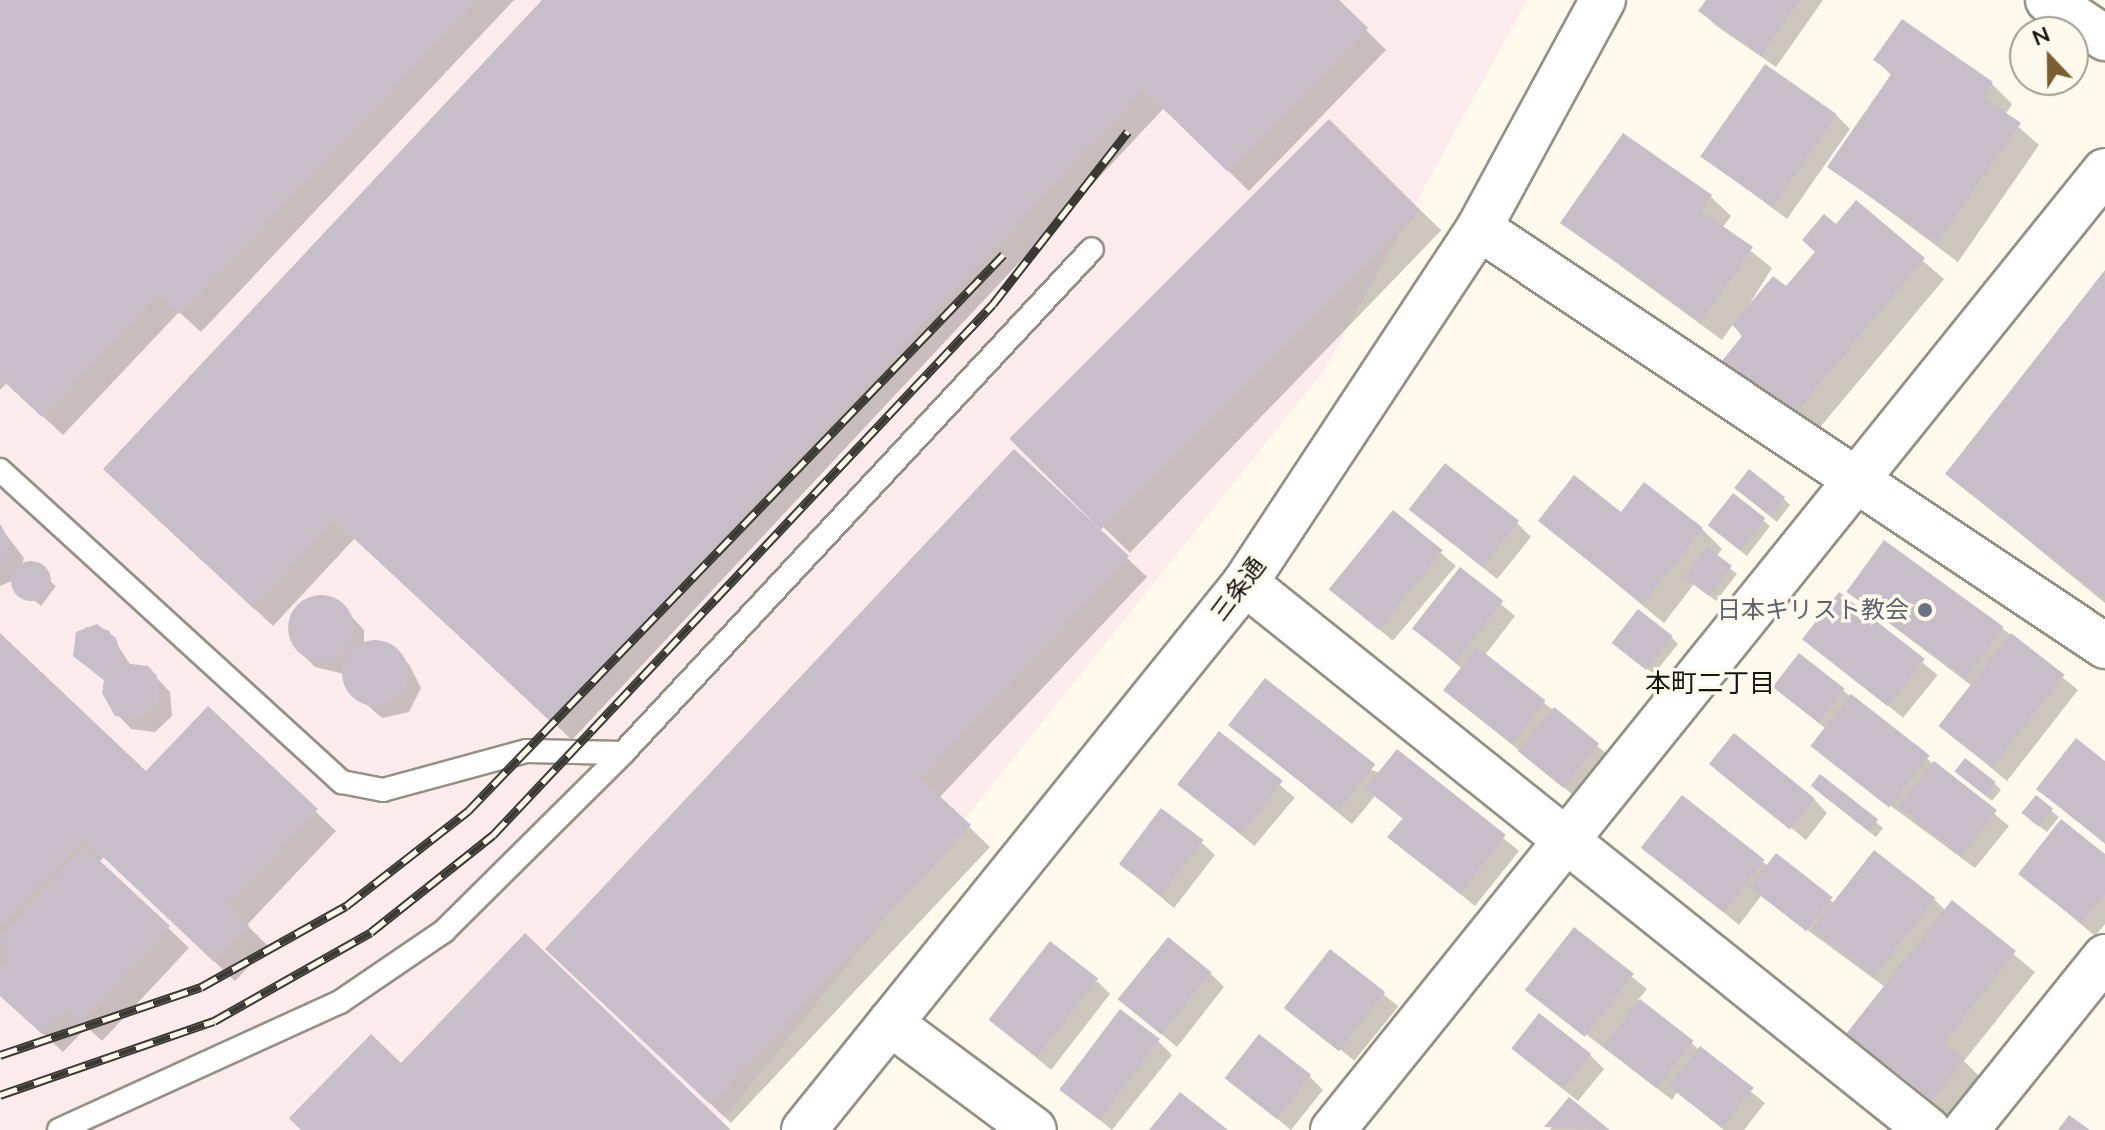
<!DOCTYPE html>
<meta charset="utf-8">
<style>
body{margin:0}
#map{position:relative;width:2105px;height:1130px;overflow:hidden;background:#fef9ec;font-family:Mulish,"Noto Sans JP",sans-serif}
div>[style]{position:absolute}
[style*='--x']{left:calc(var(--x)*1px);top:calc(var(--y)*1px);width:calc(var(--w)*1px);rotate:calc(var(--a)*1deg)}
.industrial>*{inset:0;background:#fbebec}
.shadow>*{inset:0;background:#0003;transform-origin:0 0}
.building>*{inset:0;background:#c7bec8;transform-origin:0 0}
.round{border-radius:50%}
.roads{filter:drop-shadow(2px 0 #959085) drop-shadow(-2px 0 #959085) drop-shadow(0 2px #959085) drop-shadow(0 -2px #959085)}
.service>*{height:22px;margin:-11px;padding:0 11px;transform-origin:11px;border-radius:11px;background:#fff}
.minor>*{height:44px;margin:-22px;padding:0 22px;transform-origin:22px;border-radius:22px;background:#fff}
.tertiary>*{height:44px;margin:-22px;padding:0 22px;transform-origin:22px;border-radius:22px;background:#fff}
.rail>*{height:9px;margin-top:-4.5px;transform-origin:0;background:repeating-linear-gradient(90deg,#fef9ec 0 18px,#3b3934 0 36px);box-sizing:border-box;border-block:2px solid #3b3934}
.dots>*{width:22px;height:22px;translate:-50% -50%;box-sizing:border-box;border:4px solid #fef9ec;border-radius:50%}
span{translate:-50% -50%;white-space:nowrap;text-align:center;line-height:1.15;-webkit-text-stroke:7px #fef9ec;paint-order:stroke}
.street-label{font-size:24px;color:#161410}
.worship-label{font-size:24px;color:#5b616d}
.right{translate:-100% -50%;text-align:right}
.neighbourhood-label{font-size:26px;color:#161410}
.north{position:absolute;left:2009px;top:16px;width:80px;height:80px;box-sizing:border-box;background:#fef9ec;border:2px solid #a19d94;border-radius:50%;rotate:338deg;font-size:22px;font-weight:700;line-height:32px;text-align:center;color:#161410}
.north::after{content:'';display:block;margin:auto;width:28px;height:36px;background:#7a5d31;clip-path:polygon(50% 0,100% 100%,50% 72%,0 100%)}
</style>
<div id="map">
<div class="industrial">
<i style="clip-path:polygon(0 0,1527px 0,1325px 369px,715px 1130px,0 1130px)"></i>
</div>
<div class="shadow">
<i style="clip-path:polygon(0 0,514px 0,201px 332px,179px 312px,63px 435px,7px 383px,0 390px)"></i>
<i style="clip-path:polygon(544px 0,1336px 0,1386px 50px,1249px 191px,1164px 108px,572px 740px,355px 538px,273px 626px,126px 489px)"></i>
<i style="clip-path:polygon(1708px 0,1823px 0,1776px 67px,1715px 25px,1701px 11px)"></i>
<i style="clip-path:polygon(1876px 60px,1992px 84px,2012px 104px,2005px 115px,2039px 145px,1958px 262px,1830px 167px,1893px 77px)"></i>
<i style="clip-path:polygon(1836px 115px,1850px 129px,1787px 219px,1703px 156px)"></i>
<i style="left:1329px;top:122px;width:156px;height:448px;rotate:44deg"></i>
<i style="clip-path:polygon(1711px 197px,1731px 216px,1722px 228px,1772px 268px,1742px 316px,1786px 289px,1856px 203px,1944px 279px,1811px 438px,1733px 324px,1722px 340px,1562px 223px)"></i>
<i style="clip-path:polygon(2105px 273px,2105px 603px,1947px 474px)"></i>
<i style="clip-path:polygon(1645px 484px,1702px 529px,1722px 549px,1716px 557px,1737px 574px,1716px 601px,1694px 584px,1664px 623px,1540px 521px,1621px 515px)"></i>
<i style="clip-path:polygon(1743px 494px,1783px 498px,1790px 505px,1777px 522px)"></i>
<i style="clip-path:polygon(1733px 496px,1770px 526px,1747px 556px,1716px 531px)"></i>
<i style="clip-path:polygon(1411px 509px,1517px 523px,1531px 537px,1497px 579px)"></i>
<i style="left:1393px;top:513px;width:82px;height:98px;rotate:40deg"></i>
<i style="clip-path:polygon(0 527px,24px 558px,17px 578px,29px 564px,56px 586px,41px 606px,12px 581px,0 586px)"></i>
<i style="clip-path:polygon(1127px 558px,1147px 577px,939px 798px,990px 847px,731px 1123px,567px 969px)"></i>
<i style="clip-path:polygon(1460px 570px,1515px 616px,1485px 655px,1612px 758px,1579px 800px,1446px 690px,1462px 669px,1415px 628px)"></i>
<i style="clip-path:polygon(1848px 592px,2002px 628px,2078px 690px,2007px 781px,1941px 726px,1972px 686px)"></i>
<i style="left:1839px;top:595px;width:127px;height:55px;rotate:39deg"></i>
<i style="clip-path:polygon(314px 598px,341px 605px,364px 630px,364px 647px,382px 643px,409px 664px,421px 688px,409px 712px,382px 718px,346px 686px,344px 674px,315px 667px,301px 653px,290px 628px,301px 604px)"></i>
<i style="clip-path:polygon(86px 627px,108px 630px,131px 666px,147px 668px,170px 692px,172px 716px,155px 732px,131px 729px,117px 714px,106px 682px,75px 655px)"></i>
<i style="clip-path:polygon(0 636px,146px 774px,208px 709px,336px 831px,247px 925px,268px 946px,235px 981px,104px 857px,99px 862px,189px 948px,102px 1041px,87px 1027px,63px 1052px,0 994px)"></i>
<i style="clip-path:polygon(1671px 637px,1678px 644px,1654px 674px,1621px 649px)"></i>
<i style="clip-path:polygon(1844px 691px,2009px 826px,1975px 868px,1827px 759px,1813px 746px,1826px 729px,1782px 693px)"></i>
<i style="clip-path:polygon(1230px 725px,1381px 773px,1397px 752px,1519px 851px,1475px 906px,1390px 837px,1404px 820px,1375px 796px,1352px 824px)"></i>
<i style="left:1219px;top:734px;width:99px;height:63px;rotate:40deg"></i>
<i style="clip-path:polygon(1712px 763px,1814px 799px,1827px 813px,1806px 840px)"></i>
<i style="clip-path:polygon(2105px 763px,2105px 844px,2038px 789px)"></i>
<i style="clip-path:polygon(1820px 777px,1883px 828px,1876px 837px,1820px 793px)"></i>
<i style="clip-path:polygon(1964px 778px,1994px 783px,2001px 790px,1992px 801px)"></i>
<i style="clip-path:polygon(1683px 798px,1768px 866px,1835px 903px,1934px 899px,1946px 911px,1952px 903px,2035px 972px,1964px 1061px,1983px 1080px,1953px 1119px,1849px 1033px,1885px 987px,1761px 896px,1739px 925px,1644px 847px)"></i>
<i style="clip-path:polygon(2036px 798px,2059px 817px,2047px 832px,2031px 820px)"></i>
<i style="clip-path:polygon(1201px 842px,1215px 855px,1174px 908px,1120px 863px)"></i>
<i style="clip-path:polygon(2105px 856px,2105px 924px,2095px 936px,2021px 874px)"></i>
<i style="clip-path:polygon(1574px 930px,1647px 989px,1638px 1000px,1765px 1103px,1744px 1130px,1724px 1130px,1677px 1092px,1672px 1100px,1527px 989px)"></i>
<i style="left:1330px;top:951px;width:88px;height:70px;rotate:39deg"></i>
<i style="clip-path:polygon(1210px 973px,1224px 987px,1177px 1047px,1121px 1000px)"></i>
<i style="clip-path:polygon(1097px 981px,1110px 994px,1051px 1070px,991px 1020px)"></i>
<i style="clip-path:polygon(1158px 1041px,1172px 1055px,1112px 1130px,1060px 1087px)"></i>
<i style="clip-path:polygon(1590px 1055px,1604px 1069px,1578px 1101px,1528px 1061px)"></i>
<i style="clip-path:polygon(1309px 1076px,1323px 1090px,1291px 1130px,1227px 1078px)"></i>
<i style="clip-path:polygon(1569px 1100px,1607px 1130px,1550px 1130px)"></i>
</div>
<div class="building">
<i style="clip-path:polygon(0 0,476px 0,180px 314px,158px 294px,42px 417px,0 378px)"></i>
<i style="clip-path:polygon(542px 0,1339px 0,1368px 28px,1228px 172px,1143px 89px,551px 722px,334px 520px,252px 607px,103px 469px)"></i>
<i style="clip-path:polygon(1706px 0,1800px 0,1761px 55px,1698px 11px)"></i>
<i style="clip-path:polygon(1902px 19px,1993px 82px,1983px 97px,2021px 123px,1937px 243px,1827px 167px,1892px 73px,1873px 60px)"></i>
<i style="left:1765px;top:64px;width:88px;height:113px;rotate:35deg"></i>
<i style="left:1329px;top:119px;width:129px;height:452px;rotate:45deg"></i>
<i style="clip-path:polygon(1623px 133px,1712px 195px,1701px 211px,1753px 247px,1701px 322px,1560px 223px)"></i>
<i style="clip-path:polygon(1856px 200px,1925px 258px,1790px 419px,1721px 362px,1743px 335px,1732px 325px,1773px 276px,1786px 286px,1815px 252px,1802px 240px,1824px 214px,1836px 224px)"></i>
<i style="clip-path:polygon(2105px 270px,2105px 600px,1945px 474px)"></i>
<i style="clip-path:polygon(1014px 449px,1129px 556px,920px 778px,971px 825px,710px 1104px,545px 949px)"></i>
<i style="left:1445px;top:463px;width:94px;height:59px;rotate:38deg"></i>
<i style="left:1749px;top:469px;width:46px;height:24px;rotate:38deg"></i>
<i style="clip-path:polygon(1574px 475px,1621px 512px,1644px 482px,1703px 528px,1643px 604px,1538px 521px)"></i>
<i style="left:1733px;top:493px;width:41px;height:41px;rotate:38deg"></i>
<i style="left:1393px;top:510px;width:64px;height:102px;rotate:39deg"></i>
<i style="clip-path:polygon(0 524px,11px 543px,0 568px)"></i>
<i style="left:1884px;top:540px;width:148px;height:64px;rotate:36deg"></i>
<i style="left:1707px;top:547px;width:31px;height:38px;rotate:37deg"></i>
<i class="round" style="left:11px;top:561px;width:40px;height:40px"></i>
<i style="left:1460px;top:567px;width:55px;height:78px;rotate:38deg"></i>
<i style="left:1839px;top:592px;width:109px;height:60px;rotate:38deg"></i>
<i class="round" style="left:288px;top:595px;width:66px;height:66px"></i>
<i style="left:1638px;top:609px;width:44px;height:43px;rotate:38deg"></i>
<i style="clip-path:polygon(97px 624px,116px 638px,123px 663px,148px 666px,157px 676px,159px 701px,140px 719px,115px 716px,102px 693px,104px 680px,73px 656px,76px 632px)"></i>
<i style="clip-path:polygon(0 633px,146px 771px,208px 706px,318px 809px,227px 905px,249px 925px,214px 962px,83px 838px,0 926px)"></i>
<i style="left:2011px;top:633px;width:68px;height:118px;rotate:38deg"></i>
<i class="round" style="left:342px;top:640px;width:66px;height:66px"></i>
<i style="left:1477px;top:647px;width:87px;height:55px;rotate:38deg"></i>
<i style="left:1799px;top:653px;width:58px;height:43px;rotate:38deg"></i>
<i style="left:1265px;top:678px;width:140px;height:60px;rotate:38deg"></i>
<i style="left:1851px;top:694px;width:100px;height:66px;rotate:38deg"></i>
<i style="left:1554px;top:707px;width:58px;height:57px;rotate:39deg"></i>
<i style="left:1219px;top:731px;width:81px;height:68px;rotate:38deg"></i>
<i style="left:1734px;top:733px;width:104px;height:40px;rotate:39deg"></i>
<i style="clip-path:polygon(2076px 738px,2105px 761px,2105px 843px,2036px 789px)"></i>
<i style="clip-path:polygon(1397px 749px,1506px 835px,1460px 894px,1387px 837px,1403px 818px,1365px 789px)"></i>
<i style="left:1965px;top:758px;width:39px;height:17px;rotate:38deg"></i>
<i style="left:1934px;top:761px;width:80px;height:58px;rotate:38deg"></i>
<i style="left:1820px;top:774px;width:74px;height:15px;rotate:38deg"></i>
<i style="left:1682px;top:795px;width:105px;height:67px;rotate:38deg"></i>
<i style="left:2036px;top:795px;width:22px;height:23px;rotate:39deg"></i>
<i style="left:1161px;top:808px;width:53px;height:70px;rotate:37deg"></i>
<i style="clip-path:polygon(2061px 819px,2105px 854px,2105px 893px,2081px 923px,2018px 874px)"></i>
<i style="clip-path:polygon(84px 846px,170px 926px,81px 1023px,66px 1009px,42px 1034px,0 996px,0 968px,10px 957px,0 937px)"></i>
<i style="left:1874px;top:850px;width:78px;height:100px;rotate:38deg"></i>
<i style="left:1776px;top:853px;width:72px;height:43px;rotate:38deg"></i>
<i style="clip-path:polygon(1952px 900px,2016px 951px,1944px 1043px,1965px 1059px,1932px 1100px,1846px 1034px)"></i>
<i style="left:1574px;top:927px;width:76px;height:80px;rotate:38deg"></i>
<i style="clip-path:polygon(525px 933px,731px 1130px,301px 1130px,289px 1118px,371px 1034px,401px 1063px)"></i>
<i style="left:1168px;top:937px;width:56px;height:80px;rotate:39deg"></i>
<i style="left:1050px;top:941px;width:61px;height:100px;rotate:38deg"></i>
<i style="left:1330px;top:949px;width:70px;height:75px;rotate:38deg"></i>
<i style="left:1640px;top:999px;width:68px;height:60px;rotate:38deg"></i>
<i style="left:1120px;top:1009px;width:50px;height:101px;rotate:37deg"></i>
<i style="left:1539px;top:1013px;width:66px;height:45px;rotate:38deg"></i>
<i style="left:1259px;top:1034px;width:66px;height:56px;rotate:38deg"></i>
<i style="left:1700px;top:1046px;width:68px;height:51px;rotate:38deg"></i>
<i style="clip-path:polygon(1180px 1092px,1228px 1130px,1149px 1130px)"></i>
<i style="clip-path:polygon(1569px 1097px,1610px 1130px,1544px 1127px)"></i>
<i style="clip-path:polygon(2069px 1115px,2090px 1130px,2058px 1130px)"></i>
</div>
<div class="roads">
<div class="service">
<i style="--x:0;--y:470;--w:463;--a:42.4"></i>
<i style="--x:342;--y:782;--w:42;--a:11"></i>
<i style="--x:383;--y:790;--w:149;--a:-15.2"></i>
<i style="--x:527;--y:751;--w:96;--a:1.2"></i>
<i style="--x:59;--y:1130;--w:309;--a:-24.5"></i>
<i style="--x:340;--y:1002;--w:126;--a:-34.3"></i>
<i style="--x:444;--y:931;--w:252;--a:-44.8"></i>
<i style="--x:623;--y:753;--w:688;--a:-47.06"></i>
</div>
<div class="minor">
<i style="--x:1479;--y:228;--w:753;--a:33.73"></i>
<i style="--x:1245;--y:583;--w:875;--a:38.69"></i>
<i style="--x:890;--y:1023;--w:179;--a:36.6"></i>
<i style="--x:1333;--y:1130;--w:1231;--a:-51.17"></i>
<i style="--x:1966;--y:1130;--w:222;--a:-51.2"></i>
</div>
<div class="tertiary">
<i style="--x:2048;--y:0;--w:69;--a:33.7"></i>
<i style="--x:804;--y:1130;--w:703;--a:-51.12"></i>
<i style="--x:1245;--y:583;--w:425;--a:-56.6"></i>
<i style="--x:1479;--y:228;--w:260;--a:-61.5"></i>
</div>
</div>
<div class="rail">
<i style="--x:0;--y:1055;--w:212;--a:-18.7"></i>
<i style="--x:201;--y:987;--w:166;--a:-29.2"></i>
<i style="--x:346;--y:906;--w:155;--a:-37.9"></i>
<i style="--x:468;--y:811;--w:772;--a:-46.1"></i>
<i style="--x:0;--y:1095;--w:226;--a:-19.1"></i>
<i style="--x:214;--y:1021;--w:180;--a:-29.5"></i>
<i style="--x:371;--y:932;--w:156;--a:-38.5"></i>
<i style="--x:493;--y:835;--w:729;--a:-46.72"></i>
<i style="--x:993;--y:304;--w:219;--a:-52"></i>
</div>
<div class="dots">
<i style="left:1925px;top:610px;background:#6b7280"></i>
</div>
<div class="street-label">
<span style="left:1238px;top:589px;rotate:-53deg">三条通</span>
</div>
<div class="worship-label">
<span class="right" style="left:1909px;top:610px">日本キリスト教会</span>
</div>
<div class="neighbourhood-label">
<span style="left:1710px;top:683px">本町二丁目</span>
</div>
<div class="north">N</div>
</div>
